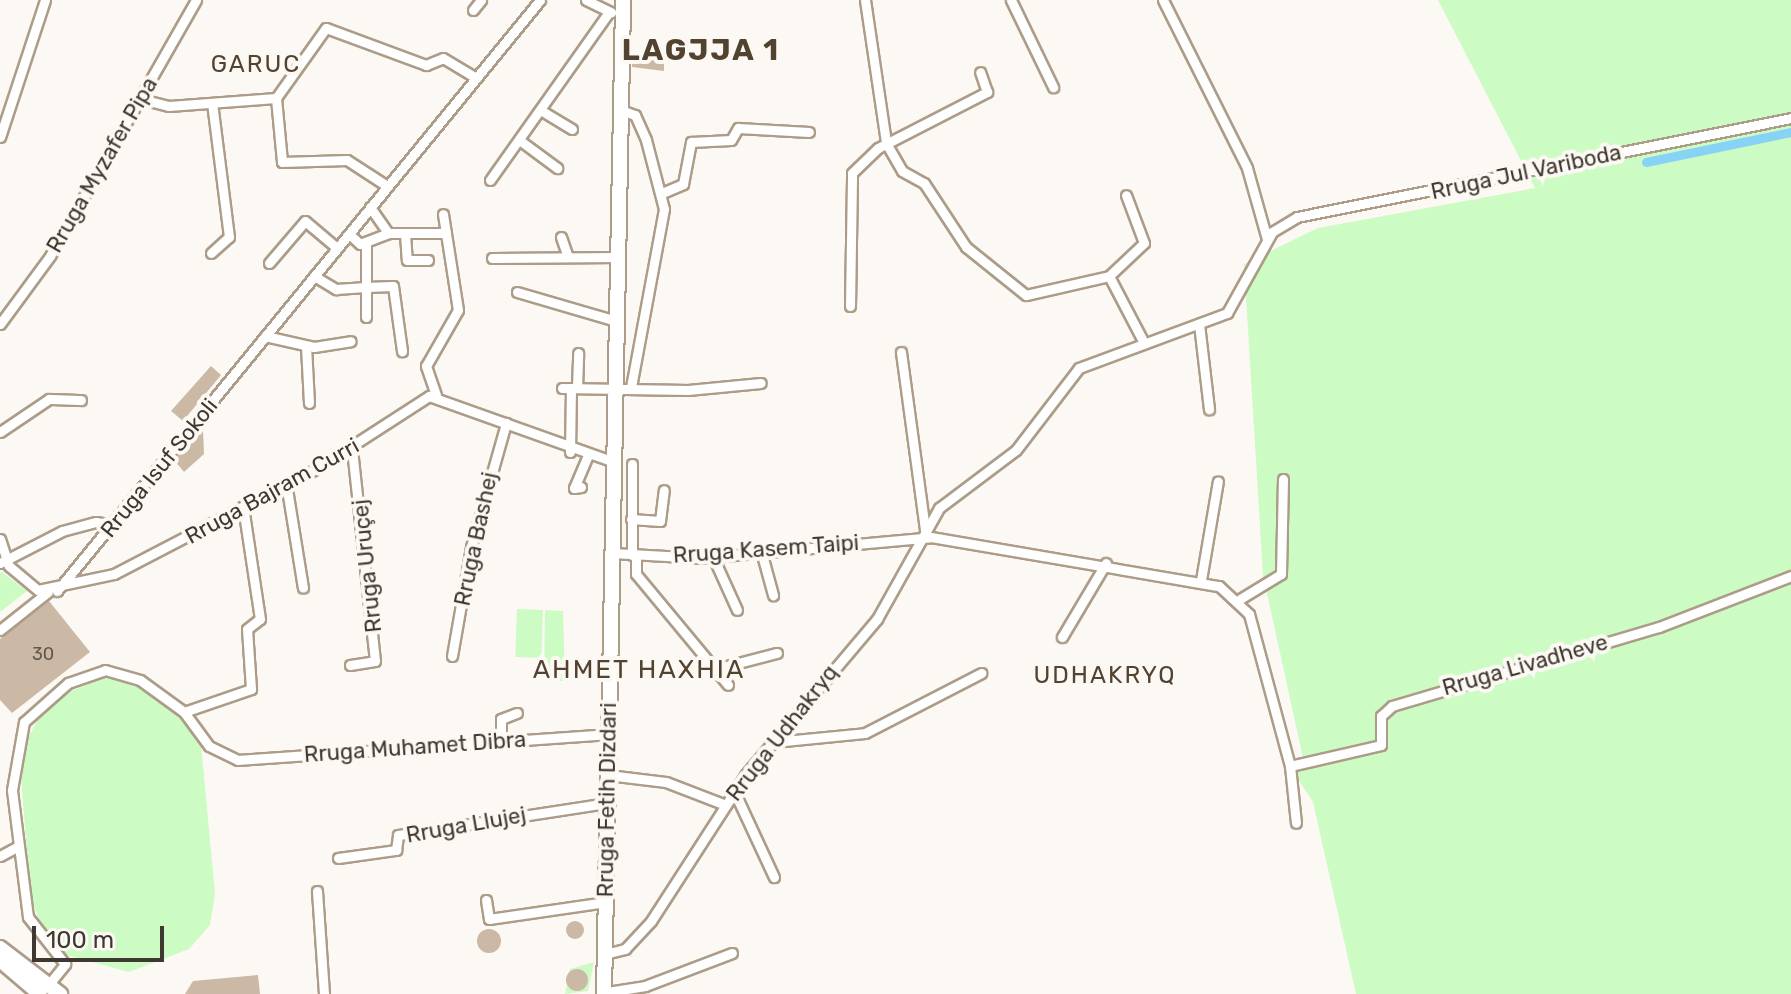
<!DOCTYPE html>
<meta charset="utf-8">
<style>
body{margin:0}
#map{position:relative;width:1791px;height:994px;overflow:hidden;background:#fcf9f4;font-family:Rubik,sans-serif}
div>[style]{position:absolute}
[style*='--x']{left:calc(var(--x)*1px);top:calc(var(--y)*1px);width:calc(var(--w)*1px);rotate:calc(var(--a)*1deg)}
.green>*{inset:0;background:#cdfbc4;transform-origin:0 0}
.canal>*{height:9px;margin:-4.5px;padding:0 4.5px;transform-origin:4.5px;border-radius:4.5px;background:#88d2f6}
.building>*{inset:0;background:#cbb9a5}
.round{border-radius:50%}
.roads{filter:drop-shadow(2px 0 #ac9c88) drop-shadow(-2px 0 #ac9c88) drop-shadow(0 2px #ac9c88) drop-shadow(0 -2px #ac9c88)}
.minor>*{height:9px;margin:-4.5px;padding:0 4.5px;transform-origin:4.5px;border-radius:4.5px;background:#fff}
.secondary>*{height:14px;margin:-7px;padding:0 7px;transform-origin:7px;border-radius:7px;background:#fff}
span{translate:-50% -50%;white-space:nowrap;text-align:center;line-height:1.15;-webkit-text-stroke:8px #fcf9f4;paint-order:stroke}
.number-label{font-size:18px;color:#62584d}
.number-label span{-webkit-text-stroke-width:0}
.street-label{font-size:22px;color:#3f3830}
.neighbourhood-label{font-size:24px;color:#524331;letter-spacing:2px}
.quarter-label{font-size:26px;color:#524331;letter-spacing:2px}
.district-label{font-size:30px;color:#524331;font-weight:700;letter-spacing:2px}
.scale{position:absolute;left:32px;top:926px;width:132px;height:36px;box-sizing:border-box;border:4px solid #3f3830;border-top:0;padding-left:10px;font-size:24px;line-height:28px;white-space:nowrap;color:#3f3830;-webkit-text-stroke:6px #fcf9f4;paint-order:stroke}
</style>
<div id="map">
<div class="green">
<i style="clip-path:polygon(1438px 0,1791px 0,1791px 994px,1356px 994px,1313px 802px,1292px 770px,1305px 767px,1263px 575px,1244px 264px,1318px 228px,1535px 188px)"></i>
<i style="clip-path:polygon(2px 572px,27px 591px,0 612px,0 573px)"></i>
<i style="left:517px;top:609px;width:26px;height:48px;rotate:2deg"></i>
<i style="clip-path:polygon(545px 610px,563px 611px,565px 681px,544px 681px)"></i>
<i style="clip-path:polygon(105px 677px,163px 695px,201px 744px,215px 894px,210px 925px,189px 949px,129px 972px,66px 955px,44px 931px,31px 900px,19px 754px,48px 701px)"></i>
<i style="clip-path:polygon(594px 962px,588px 991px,565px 994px,570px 969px)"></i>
</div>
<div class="canal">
<i style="--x:1646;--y:162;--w:148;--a:-11.7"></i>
</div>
<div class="building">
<i style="clip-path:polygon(633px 52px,664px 52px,664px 71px,632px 67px)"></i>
<i style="clip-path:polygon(211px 366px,221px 375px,183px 421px,171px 411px)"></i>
<i style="clip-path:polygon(203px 429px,204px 454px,184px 472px,174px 460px)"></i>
<i style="clip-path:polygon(49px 601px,90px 652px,12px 713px,0 700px,0 639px)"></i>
<i class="round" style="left:566px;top:921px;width:18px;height:18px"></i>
<i class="round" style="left:477px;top:929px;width:24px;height:24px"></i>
<i class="round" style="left:566px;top:969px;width:22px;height:22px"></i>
<i style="clip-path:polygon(258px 975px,260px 994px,185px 994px,193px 981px)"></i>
</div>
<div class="roads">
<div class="minor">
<i style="--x:586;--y:0;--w:28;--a:26"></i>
<i style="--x:865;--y:0;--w:145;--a:81.6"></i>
<i style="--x:886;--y:143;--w:32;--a:60"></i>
<i style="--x:902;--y:171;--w:25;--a:29"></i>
<i style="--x:924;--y:183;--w:77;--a:56.7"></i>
<i style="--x:966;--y:247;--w:77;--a:38.7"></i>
<i style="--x:1026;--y:295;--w:85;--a:-12.9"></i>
<i style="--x:1109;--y:276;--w:73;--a:62.4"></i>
<i style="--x:1011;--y:0;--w:97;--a:64.2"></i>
<i style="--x:1163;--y:0;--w:188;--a:63.4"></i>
<i style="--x:1247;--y:168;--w:74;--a:74.3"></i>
<i style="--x:473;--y:10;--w:13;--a:-51"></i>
<i style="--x:276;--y:98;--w:64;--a:84.6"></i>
<i style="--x:282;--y:162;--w:65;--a:-1.8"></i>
<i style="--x:347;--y:160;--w:48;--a:33"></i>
<i style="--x:141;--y:99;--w:29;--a:14"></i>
<i style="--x:169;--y:106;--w:107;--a:-4.3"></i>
<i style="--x:276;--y:98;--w:86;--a:-54.5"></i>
<i style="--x:326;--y:28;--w:107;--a:20.3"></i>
<i style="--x:426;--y:65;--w:18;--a:-22"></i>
<i style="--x:443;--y:58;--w:39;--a:31"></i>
<i style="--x:621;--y:110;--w:15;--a:20"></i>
<i style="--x:635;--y:115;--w:27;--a:66"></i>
<i style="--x:646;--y:140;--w:71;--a:75.4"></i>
<i style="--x:664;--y:209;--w:181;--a:100.5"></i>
<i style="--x:542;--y:111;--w:35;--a:31"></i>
<i style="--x:0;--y:137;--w:144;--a:-71.8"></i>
<i style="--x:522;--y:142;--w:44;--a:36.6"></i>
<i style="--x:490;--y:180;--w:206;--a:-54.7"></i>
<i style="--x:662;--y:193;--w:23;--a:-23"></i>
<i style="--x:683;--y:184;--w:43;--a:-79.2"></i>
<i style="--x:691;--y:142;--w:40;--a:-2.9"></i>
<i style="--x:731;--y:140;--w:14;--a:-60"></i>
<i style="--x:738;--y:128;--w:71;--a:3.2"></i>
<i style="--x:370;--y:207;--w:32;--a:55"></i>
<i style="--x:349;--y:234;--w:15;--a:42"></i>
<i style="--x:360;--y:244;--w:30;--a:-21"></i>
<i style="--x:388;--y:233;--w:58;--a:0"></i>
<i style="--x:405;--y:234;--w:26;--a:86"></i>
<i style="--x:407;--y:260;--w:21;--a:0"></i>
<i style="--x:561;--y:237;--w:18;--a:71"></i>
<i style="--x:211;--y:253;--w:24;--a:-42"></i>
<i style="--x:229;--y:237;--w:135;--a:-97.2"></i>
<i style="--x:492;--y:258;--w:126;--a:-0.5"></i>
<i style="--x:269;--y:263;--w:55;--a:-49.4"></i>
<i style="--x:305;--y:221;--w:42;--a:40.2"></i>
<i style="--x:314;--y:276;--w:26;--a:31"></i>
<i style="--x:336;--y:289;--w:30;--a:-4"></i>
<i style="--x:366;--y:287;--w:45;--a:-90"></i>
<i style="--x:1109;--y:276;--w:48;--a:-43.3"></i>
<i style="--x:1144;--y:243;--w:51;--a:-110.6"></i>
<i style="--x:517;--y:292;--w:103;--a:16.3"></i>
<i style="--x:850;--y:306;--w:133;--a:-89.1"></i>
<i style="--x:852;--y:173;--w:36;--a:-44"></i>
<i style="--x:878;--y:148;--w:123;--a:-27.2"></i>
<i style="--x:987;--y:92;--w:21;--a:-109"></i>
<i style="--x:366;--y:317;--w:30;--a:-90"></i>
<i style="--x:366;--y:287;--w:27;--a:-2"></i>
<i style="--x:393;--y:286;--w:66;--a:82.1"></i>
<i style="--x:0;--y:324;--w:84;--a:-53.7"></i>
<i style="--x:50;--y:256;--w:295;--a:-60.3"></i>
<i style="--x:1199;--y:324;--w:86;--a:83.3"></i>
<i style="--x:265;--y:336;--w:50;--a:12.7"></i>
<i style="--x:314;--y:347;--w:37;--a:-9"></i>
<i style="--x:306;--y:346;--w:57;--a:87"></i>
<i style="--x:901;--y:352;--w:180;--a:82.3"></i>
<i style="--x:562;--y:388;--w:126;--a:0.9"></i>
<i style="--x:688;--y:390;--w:73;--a:-5.5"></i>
<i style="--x:577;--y:388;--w:35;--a:-88"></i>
<i style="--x:436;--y:395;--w:31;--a:-109"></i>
<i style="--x:426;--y:366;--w:64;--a:-60.3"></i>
<i style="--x:458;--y:310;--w:97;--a:-98.9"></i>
<i style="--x:0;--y:432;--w:59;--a:-34"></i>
<i style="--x:49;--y:399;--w:32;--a:2"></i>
<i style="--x:570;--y:452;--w:64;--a:-89.1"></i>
<i style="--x:286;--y:483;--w:106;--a:80.8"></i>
<i style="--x:581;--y:487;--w:7;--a:172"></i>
<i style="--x:574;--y:488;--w:34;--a:-67"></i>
<i style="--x:631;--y:519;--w:29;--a:4"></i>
<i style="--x:660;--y:521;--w:31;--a:-83"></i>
<i style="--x:0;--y:539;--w:28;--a:72"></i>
<i style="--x:9;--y:566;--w:38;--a:40"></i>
<i style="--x:38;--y:590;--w:78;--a:-11.9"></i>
<i style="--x:114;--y:574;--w:228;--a:-27.5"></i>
<i style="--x:316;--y:469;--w:135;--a:-32.9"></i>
<i style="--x:429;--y:396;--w:196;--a:19.6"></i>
<i style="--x:761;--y:551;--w:46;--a:74.7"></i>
<i style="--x:612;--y:553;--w:90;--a:3.2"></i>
<i style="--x:702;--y:558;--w:230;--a:-5.2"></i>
<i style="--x:931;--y:537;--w:292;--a:9.7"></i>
<i style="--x:1219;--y:586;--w:41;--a:43"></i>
<i style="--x:1249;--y:614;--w:157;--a:74.9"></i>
<i style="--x:1290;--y:766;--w:57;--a:84"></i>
<i style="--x:632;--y:555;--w:91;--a:-90"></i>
<i style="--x:636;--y:555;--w:19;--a:90"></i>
<i style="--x:636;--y:574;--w:144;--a:50.3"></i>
<i style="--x:713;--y:557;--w:58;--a:65.6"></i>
<i style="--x:0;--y:563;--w:70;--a:-27.3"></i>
<i style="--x:62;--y:531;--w:35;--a:-15"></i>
<i style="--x:96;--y:522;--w:17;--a:10"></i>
<i style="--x:1201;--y:580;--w:100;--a:-80.3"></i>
<i style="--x:57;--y:591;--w:763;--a:-50.74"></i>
<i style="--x:1240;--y:599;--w:48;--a:-31.4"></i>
<i style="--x:1281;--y:574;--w:95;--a:-88.8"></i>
<i style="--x:0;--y:630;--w:61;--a:-38.4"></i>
<i style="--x:1062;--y:637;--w:86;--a:-59.3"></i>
<i style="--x:452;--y:656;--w:111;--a:-80.1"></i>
<i style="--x:471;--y:547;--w:129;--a:-74.2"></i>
<i style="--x:350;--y:665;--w:25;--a:-9"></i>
<i style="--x:375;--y:661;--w:214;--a:-96.2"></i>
<i style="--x:715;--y:669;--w:64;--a:-14.5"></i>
<i style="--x:184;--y:712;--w:71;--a:-18.9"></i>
<i style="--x:251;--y:689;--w:60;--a:-93.8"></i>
<i style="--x:247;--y:629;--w:16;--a:-38"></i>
<i style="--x:260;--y:619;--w:114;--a:-98.6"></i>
<i style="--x:501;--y:741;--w:22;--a:-90"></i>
<i style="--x:501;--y:719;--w:17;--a:-21"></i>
<i style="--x:774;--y:742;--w:91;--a:-5.6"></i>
<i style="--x:865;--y:733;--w:131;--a:-27.3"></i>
<i style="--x:1290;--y:766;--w:93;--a:-13"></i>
<i style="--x:1381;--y:745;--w:29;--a:-90"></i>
<i style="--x:1381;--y:716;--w:15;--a:-42"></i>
<i style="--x:1392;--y:706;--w:278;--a:-16.5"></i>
<i style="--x:1659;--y:627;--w:142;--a:-21.1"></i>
<i style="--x:608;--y:775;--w:58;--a:6.9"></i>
<i style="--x:666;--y:782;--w:64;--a:21"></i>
<i style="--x:734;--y:791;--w:95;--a:65.1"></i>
<i style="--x:0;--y:856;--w:19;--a:-28"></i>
<i style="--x:338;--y:858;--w:59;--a:-7.9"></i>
<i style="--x:396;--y:850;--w:15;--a:-82"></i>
<i style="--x:398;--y:835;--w:211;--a:-8.7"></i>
<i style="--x:317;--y:891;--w:103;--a:86.1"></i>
<i style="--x:486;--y:900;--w:19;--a:81"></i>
<i style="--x:489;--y:919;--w:118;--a:-8.3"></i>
<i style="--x:605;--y:954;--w:21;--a:-14"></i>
<i style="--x:625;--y:949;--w:38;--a:-47"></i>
<i style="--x:651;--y:921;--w:175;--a:-57.1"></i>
<i style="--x:746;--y:774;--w:203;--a:-49.8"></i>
<i style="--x:877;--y:619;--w:127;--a:-60.8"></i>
<i style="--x:939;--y:508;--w:96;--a:-37"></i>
<i style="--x:1016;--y:450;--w:103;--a:-52.5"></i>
<i style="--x:1079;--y:368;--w:158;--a:-20.4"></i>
<i style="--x:1227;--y:313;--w:93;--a:-60.9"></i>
<i style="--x:1272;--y:232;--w:29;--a:-31"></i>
<i style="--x:1297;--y:217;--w:504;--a:-11.33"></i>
<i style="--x:49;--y:984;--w:26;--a:-51"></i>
<i style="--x:65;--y:964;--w:60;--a:-128.2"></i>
<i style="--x:28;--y:917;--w:128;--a:-97.2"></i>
<i style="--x:12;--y:790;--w:69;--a:-80"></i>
<i style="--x:24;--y:722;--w:59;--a:-41.6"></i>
<i style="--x:68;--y:683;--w:39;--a:-19"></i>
<i style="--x:105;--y:670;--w:36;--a:16"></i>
<i style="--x:140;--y:680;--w:54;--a:36"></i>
<i style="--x:184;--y:712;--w:42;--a:53.7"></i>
<i style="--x:209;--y:746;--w:32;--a:26"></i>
<i style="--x:238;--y:760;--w:372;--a:-4"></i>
<i style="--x:601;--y:993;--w:45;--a:-9"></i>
<i style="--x:645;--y:986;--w:93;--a:-20.8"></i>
</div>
<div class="secondary">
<i style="--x:0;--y:948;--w:76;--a:37.5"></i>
<i style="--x:0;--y:960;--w:52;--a:40.4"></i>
<i style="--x:604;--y:994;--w:994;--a:-88.9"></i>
</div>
</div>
<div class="number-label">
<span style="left:43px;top:654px">30</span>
</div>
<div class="street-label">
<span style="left:102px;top:165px;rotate:-60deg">Rruga Myzafer Pipa</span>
<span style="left:1526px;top:172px;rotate:-12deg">Rruga Jul Variboda</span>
<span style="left:159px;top:468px;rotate:-51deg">Rruga Isuf Sokoli</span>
<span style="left:272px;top:491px;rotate:-29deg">Rruga Bajram Curri</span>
<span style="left:476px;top:539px;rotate:-78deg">Rruga Bashej</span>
<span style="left:766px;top:549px;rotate:-4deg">Rruga Kasem Taipi</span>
<span style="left:367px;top:566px;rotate:-96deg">Rruga Uruçej</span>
<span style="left:1525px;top:665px;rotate:-16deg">Rruga Livadheve</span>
<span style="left:782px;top:733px;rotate:-52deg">Rruga Udhakryq</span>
<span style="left:415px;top:747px;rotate:-4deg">Rruga Muhamet Dibra</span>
<span style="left:607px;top:800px;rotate:-89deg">Rruga Fetih Dizdari</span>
<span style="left:466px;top:825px;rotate:-10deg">Rruga Llujej</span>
</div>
<div class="neighbourhood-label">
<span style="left:256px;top:65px">GARUC</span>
<span style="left:1105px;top:676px">UDHAKRYQ</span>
</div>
<div class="quarter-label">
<span style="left:639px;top:670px">AHMET HAXHIA</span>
</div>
<div class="district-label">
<span style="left:701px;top:50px">LAGJJA 1</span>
</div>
<div class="scale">100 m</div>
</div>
